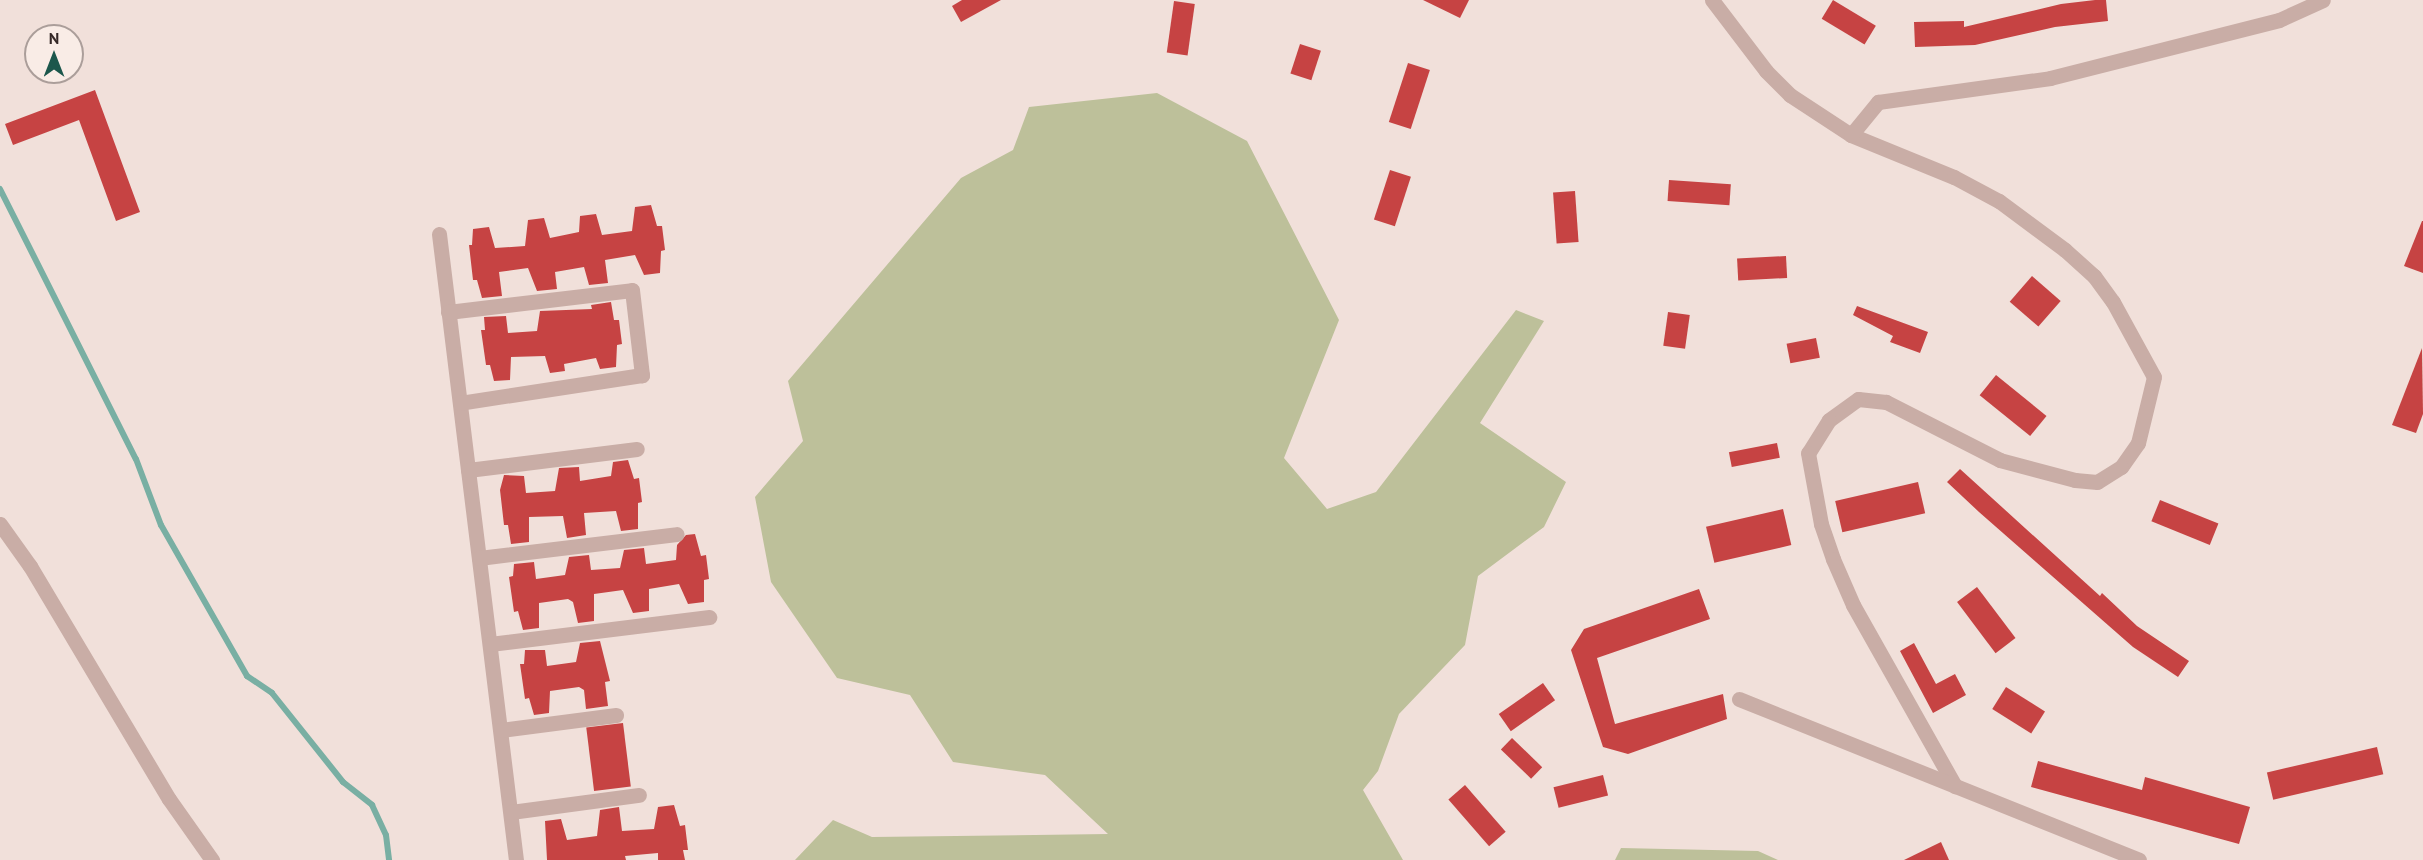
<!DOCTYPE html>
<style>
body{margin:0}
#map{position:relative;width:2423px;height:860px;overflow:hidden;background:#f1e0da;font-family:"PT Sans",sans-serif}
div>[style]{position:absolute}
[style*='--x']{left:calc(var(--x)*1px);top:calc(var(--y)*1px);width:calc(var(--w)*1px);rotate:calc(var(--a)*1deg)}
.green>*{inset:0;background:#bdc09a}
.stream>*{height:6px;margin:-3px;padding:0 3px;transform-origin:3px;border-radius:3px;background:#79afa3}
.building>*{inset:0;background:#c64343;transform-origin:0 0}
.minor>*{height:15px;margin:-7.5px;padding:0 7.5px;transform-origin:7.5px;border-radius:7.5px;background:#c9ada6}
span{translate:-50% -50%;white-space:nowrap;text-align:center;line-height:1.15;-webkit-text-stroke:6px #f9ece6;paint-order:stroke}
.north{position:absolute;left:24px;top:24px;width:60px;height:60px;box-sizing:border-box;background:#f9ece6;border:2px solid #ab9e9a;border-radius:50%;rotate:0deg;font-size:16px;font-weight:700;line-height:24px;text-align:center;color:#352827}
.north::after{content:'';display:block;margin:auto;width:21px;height:27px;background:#1c574c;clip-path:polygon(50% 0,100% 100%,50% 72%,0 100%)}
</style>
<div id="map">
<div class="green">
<i style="clip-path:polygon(1157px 93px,1247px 141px,1339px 320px,1284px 458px,1327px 509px,1376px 492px,1516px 310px,1544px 321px,1480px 423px,1566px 482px,1544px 527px,1478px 576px,1465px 645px,1399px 714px,1378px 771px,1363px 790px,1403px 860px,795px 860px,833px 820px,872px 837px,1108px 834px,1045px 775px,953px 762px,910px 695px,837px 678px,771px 582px,755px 497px,803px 441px,788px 381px,961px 178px,1013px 150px,1029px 107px)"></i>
<i style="clip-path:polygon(1621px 848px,1758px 851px,1778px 860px,1615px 860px)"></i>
</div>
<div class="stream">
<i style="--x:0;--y:189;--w:302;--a:63.3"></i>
<i style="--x:136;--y:459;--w:71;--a:69.3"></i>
<i style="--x:161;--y:525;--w:174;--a:60.3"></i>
<i style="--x:247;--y:676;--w:30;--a:34"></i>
<i style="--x:272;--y:693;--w:114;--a:51.4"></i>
<i style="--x:343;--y:782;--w:37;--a:38"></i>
<i style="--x:372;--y:805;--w:33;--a:65"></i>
<i style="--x:386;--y:835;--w:25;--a:83"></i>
</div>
<div class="building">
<i style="clip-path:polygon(962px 0,1001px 0,961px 22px,952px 6px)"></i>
<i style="clip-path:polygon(1423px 0,1469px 0,1460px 18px)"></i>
<i style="left:1833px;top:0;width:50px;height:22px;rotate:31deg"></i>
<i style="clip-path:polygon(2095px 0,2106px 0,2108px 21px,2055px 27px,1975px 45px,1915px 47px,1914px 22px,1964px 21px,1964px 27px,2061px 4px)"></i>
<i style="left:1174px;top:1px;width:21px;height:52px;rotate:8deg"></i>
<i style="left:1300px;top:44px;width:22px;height:31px;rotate:18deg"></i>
<i style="left:1408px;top:63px;width:23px;height:62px;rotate:18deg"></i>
<i style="clip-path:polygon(95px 90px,140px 212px,116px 221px,79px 120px,13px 145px,5px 124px)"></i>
<i style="left:1390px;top:170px;width:22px;height:52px;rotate:18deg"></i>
<i style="left:1669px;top:180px;width:62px;height:21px;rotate:4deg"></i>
<i style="left:1575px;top:191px;width:51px;height:22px;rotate:86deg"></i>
<i style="clip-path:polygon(651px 205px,657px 226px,662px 226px,665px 250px,661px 251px,660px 273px,644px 275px,635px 255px,605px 260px,608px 283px,589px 285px,584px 267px,555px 272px,557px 289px,537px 291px,528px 268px,499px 272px,502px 296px,482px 298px,477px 280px,473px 280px,469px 245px,472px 245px,473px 229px,489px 227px,495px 248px,525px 246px,528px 220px,544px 218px,550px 238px,579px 232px,580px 216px,596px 214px,602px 235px,632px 231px,635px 207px)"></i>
<i style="clip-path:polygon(2422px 221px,2423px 221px,2423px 273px,2404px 266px)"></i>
<i style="left:1786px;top:256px;width:22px;height:49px;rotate:87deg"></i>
<i style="left:2032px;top:276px;width:38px;height:34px;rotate:41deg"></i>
<i style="clip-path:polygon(611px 302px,614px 320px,619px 320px,622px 344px,617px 345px,616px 367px,600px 369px,596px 358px,564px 364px,565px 371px,550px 373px,545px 356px,511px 357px,510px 380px,494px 381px,490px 365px,486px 365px,481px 330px,485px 330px,484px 317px,506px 316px,508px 333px,537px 331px,540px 311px,592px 309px,591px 305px)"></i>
<i style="clip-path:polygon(1857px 306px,1928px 332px,1920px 353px,1890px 342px,1893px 336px,1853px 315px)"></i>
<i style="left:1668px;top:312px;width:22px;height:34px;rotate:8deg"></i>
<i style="left:1816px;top:338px;width:20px;height:30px;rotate:79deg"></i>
<i style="clip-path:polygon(2422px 348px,2423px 414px,2416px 433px,2392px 425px)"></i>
<i style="left:1996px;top:375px;width:65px;height:26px;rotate:39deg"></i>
<i style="left:1777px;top:443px;width:15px;height:49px;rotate:79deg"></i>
<i style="clip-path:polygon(628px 460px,634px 479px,639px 478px,642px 502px,638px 503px,638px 529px,621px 531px,616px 511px,584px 513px,586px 535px,567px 538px,563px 516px,529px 517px,529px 542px,511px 544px,508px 525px,504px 525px,500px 490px,504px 475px,524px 476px,526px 493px,555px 491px,559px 468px,579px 467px,580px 481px,611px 476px,613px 462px)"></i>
<i style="clip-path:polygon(1960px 469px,2100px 596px,2102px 593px,2137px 626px,2189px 661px,2178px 677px,2133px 647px,1979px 512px,1947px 482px)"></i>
<i style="left:1918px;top:482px;width:32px;height:85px;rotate:77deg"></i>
<i style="left:2160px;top:500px;width:63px;height:23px;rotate:22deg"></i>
<i style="left:1783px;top:509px;width:37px;height:79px;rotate:77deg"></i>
<i style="clip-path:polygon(695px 534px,701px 556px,706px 555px,709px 579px,704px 580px,704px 602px,688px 604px,679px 584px,649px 589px,649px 611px,633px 613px,623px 590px,594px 594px,594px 621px,578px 623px,573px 602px,568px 599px,539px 603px,539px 628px,523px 630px,518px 611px,514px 612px,509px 577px,513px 576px,514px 564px,534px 562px,536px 579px,565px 575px,569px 557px,589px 555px,591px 570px,620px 568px,624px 550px,644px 548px,646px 564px,676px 560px,677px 545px,686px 535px)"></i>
<i style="left:1977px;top:587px;width:64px;height:25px;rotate:53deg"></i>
<i style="clip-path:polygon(1699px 589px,1710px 619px,1597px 658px,1615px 724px,1723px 694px,1727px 719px,1628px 754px,1603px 747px,1571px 650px,1584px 629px)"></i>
<i style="clip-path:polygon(600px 641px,610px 681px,605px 682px,608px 706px,586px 709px,584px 690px,579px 687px,550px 691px,549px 713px,534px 715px,529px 698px,525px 699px,520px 664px,524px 664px,525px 650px,545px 650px,547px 666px,576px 662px,580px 643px)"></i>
<i style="clip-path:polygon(1914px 643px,1936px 684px,1955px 674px,1966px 695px,1933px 713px,1900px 651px)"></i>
<i style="left:1543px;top:683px;width:21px;height:54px;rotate:55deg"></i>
<i style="left:2006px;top:687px;width:46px;height:26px;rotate:32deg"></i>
<i style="left:623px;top:723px;width:64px;height:37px;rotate:83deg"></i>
<i style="left:1512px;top:738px;width:42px;height:16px;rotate:44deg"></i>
<i style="left:2377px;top:747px;width:28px;height:113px;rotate:77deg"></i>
<i style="clip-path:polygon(2038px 761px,2142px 790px,2145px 777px,2250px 807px,2239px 844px,2031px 787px)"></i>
<i style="left:1603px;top:775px;width:21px;height:51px;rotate:76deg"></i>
<i style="left:1465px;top:785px;width:62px;height:22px;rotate:49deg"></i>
<i style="clip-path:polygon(674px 805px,680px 826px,685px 825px,688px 850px,683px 850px,685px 860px,658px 860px,658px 853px,625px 856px,626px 860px,547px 860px,545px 821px,561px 819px,567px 840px,597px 836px,600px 810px,619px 807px,622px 831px,654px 829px,658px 807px)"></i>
<i style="clip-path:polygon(1941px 842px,1949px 860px,1904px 860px)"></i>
</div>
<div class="minor">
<i style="--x:1712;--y:0;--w:89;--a:52.7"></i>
<i style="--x:1766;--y:71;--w:34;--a:45"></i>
<i style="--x:1790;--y:95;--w:73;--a:33.3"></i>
<i style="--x:1851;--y:135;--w:111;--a:22.2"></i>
<i style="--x:1954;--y:177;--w:51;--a:28.1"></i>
<i style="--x:1999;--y:201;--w:82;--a:36.6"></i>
<i style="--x:2065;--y:250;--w:39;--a:42"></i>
<i style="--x:2094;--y:276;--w:32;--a:54"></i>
<i style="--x:2113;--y:302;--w:85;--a:61.3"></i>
<i style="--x:2154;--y:377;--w:68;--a:103.6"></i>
<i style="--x:2138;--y:443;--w:29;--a:125"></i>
<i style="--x:2121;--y:467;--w:28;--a:148"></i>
<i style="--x:2097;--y:482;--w:22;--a:-175"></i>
<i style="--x:2075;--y:480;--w:78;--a:-165.1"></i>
<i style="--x:2000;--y:460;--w:128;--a:-153"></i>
<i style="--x:1886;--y:402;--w:28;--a:-174"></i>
<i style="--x:1858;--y:399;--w:36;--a:144"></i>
<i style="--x:1829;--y:420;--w:39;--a:122"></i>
<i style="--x:1808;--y:453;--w:72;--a:79.6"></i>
<i style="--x:1821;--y:524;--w:37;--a:71"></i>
<i style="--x:1833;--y:559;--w:50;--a:66.5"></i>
<i style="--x:1853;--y:605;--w:208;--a:60.6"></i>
<i style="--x:1851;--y:135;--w:43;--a:-50.7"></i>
<i style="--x:1878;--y:102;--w:174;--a:-7.9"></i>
<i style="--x:2050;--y:78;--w:236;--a:-14.2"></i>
<i style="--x:2279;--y:20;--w:48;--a:-24.4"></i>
<i style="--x:439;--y:234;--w:631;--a:82.99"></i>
<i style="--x:448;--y:312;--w:185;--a:-6.8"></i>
<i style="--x:632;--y:290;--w:86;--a:83.3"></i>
<i style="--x:642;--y:375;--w:184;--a:171.3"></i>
<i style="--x:468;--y:470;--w:170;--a:-7.1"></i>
<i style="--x:0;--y:524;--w:52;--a:54.5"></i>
<i style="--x:30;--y:566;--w:271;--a:59.2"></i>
<i style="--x:169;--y:799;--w:75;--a:54.8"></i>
<i style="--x:479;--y:558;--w:199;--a:-6.9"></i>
<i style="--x:490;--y:644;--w:221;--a:-7"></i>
<i style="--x:1739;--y:699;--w:431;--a:21.9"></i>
<i style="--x:501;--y:730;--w:116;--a:-7.4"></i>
<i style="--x:511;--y:812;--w:129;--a:-7.6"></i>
</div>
<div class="north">N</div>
</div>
